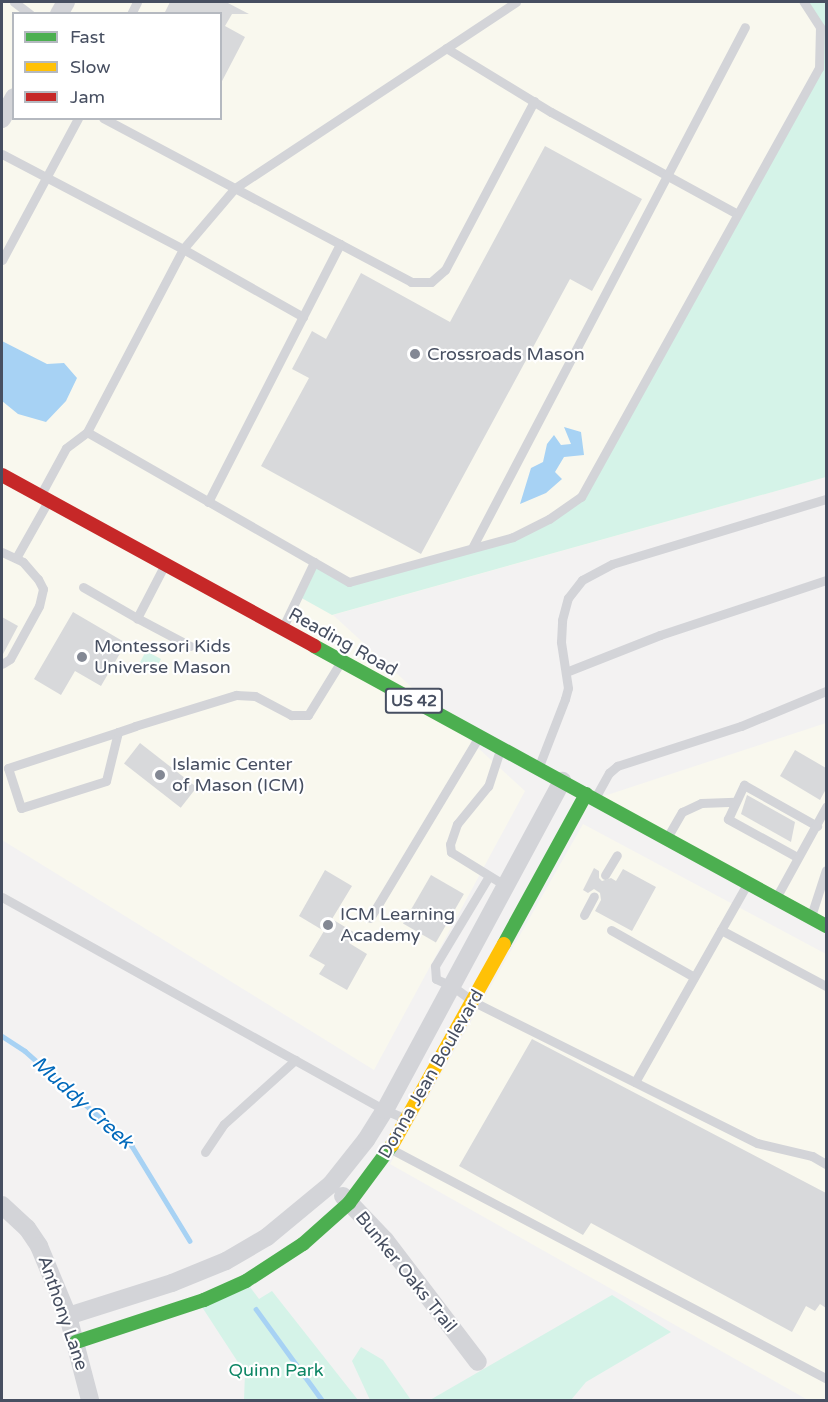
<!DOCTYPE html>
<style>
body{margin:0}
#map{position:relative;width:828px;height:1402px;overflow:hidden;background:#f3f2f2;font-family:"Varela Round",sans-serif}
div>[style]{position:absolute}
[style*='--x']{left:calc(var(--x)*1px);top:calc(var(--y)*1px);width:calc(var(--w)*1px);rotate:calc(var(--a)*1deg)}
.commercial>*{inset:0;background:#f9f8ee}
.green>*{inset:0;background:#d5f3e8;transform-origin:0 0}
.water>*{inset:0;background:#a7d2f4}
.stream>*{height:4.5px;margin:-2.25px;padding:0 2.25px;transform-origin:2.25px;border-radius:2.25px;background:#a7d2f4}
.building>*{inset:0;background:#d8d9db;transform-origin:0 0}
.lane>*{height:9px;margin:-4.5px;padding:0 4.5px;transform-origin:4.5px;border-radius:4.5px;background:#d3d4d8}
.street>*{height:18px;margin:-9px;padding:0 9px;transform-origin:9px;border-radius:9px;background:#d3d4d8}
.fast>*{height:14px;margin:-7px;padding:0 7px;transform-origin:7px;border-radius:7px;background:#4caf50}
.slow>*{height:14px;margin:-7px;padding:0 7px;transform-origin:7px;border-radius:7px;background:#ffc107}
.jam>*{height:14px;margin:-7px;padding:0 7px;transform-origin:7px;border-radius:7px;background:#c62828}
.dots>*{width:16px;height:16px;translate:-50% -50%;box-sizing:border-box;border:3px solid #fff;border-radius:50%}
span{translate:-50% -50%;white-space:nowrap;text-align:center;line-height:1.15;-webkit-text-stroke:4.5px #fff;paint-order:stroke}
.shield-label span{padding:2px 4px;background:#fff;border:2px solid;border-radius:4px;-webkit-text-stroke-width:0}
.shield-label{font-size:16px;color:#474f61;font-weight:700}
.poi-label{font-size:18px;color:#474f61}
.left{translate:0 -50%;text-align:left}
.street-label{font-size:18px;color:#474f61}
.park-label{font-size:18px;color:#0e8665}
.water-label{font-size:20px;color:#0069bb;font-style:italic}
.frame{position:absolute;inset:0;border:3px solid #474f61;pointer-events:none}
.legend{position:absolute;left:12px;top:12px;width:210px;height:108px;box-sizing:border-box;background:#fff;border:2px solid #b5b9c0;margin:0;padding:8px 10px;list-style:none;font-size:18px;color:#474f61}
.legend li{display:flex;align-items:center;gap:12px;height:30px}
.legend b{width:30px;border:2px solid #b5b9c0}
</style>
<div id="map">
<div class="commercial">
<i style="clip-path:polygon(evenodd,2px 2px,826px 2px,826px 477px,333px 615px,525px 791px,374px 1070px,2px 840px,2px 2px,14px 14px,220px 14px,220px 118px,14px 118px,14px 14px)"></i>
<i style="clip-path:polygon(826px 723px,826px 926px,595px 799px)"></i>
<i style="clip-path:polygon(583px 824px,826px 954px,826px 1400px,808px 1400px,390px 1164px)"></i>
</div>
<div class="green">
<i style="clip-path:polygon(804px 2px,826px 2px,826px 477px,332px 615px,298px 596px,314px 562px,349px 582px,513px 537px,581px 497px,819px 68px,820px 27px)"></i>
<i style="left:146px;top:651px;width:17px;height:16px;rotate:28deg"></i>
<i style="clip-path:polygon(250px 1287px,259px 1299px,272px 1291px,358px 1400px,244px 1400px,245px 1373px,202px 1307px)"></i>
<i style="clip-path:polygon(612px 1295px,671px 1332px,586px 1382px,571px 1400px,430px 1400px)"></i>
<i style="clip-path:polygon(361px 1347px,383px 1360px,411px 1400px,370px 1400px,352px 1361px)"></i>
</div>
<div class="water">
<i style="clip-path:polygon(2px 341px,47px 364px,64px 363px,77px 378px,66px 401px,46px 422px,18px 414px,2px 401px)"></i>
<i style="clip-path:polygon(564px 427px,581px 432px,584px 455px,564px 457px,555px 472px,562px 479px,546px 493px,520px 504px,531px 468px,543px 462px,547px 444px,554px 435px,561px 445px,571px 444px)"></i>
</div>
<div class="stream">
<i style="--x:2;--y:1036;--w:27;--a:33"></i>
<i style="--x:25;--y:1051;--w:143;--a:41.6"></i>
<i style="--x:132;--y:1146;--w:111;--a:58.6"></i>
<i style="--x:256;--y:1309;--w:112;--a:54"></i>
</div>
<div class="building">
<i style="clip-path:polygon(170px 2px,226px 2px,249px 14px,232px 14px,225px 26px,245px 37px,220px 85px,220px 14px,164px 14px)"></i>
<i style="clip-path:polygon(545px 146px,642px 199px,592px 291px,570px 279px,421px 554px,261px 466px,309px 378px,292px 369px,312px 331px,326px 339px,361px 273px,450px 322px)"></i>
<i style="clip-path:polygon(73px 612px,126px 643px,101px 686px,75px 671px,61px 695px,34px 679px)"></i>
<i style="clip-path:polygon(2px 617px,18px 626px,2px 656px)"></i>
<i style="left:140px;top:743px;width:72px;height:26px;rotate:38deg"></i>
<i style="clip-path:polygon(795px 750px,826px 768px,826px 789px,820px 800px,780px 776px)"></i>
<i style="clip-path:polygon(747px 795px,795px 822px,791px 842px,741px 814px)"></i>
<i style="clip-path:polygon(594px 868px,599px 871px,599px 878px,602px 881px,611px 878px,616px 881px,623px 869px,656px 887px,632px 931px,595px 911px,601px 900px,600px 893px,594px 889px,588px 893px,583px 890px)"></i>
<i style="clip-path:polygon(325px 870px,352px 886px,332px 919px,355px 933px,349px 943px,367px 954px,347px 990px,319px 974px,325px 965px,309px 956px,324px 931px,299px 916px)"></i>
<i style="left:431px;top:875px;width:38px;height:56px;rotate:30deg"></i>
<i style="clip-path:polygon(532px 1039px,826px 1193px,826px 1308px,820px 1304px,815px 1311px,806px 1306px,792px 1332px,591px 1223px,583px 1235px,459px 1166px)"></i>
</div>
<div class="lane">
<i style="--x:14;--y:2;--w:20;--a:37"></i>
<i style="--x:131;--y:14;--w:13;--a:-63"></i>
<i style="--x:446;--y:48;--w:123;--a:31.4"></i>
<i style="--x:551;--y:112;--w:212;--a:28.7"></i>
<i style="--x:103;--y:118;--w:349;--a:28"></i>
<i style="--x:411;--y:282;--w:20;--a:0"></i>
<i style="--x:431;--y:282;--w:18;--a:-41"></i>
<i style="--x:445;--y:270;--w:191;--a:-62.2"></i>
<i style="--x:2;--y:154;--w:204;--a:27.7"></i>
<i style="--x:183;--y:249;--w:138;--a:29.5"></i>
<i style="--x:2;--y:260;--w:161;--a:-61.8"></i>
<i style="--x:87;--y:432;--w:302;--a:29.8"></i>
<i style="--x:349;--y:582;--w:170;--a:-15.3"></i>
<i style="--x:513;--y:537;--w:40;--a:-26.6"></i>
<i style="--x:549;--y:519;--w:39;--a:-35"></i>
<i style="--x:581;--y:497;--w:491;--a:-61"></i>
<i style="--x:819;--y:68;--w:41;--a:-88.6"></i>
<i style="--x:820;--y:27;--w:30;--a:-123"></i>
<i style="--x:41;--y:494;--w:52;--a:-61.5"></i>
<i style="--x:66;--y:448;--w:26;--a:-37"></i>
<i style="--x:87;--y:432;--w:207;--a:-62.3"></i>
<i style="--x:183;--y:249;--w:80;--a:-49.6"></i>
<i style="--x:235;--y:188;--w:337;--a:-33.5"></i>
<i style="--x:208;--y:502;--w:290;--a:-62.9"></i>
<i style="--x:472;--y:548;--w:588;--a:-62.35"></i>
<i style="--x:2;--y:552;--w:23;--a:25"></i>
<i style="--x:23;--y:562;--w:23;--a:49"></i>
<i style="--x:38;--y:579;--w:11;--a:63"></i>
<i style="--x:43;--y:589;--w:17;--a:103"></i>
<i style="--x:39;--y:606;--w:60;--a:118.7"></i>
<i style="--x:10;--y:659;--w:9;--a:148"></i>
<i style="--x:16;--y:558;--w:63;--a:-60.6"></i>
<i style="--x:164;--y:566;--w:59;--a:117.4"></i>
<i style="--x:137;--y:618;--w:60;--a:27.8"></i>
<i style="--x:83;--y:587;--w:62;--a:29.9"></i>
<i style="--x:284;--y:625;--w:70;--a:-64.5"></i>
<i style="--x:566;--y:672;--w:101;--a:-21.5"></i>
<i style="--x:660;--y:635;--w:175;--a:-18.3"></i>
<i style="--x:118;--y:732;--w:50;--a:103.8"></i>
<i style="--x:106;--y:781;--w:89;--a:162.4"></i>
<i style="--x:21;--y:808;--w:42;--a:-108"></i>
<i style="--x:8;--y:768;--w:116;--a:-18.1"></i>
<i style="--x:118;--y:732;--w:18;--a:-19"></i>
<i style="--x:135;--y:726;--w:106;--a:-17.1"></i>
<i style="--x:236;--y:695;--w:19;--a:3"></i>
<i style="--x:255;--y:696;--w:41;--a:27.8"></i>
<i style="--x:291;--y:715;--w:17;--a:0"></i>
<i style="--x:308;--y:715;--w:61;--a:-58.4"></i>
<i style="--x:500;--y:750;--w:38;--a:108"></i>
<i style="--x:488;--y:786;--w:49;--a:129.2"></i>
<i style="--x:457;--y:824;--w:21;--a:109"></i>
<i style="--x:450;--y:844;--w:8;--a:83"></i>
<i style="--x:451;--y:852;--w:65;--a:31.7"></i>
<i style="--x:539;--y:766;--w:72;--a:-68.8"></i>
<i style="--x:565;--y:699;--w:11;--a:-75"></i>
<i style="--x:568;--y:688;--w:47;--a:-98.7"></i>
<i style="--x:561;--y:642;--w:22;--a:-87"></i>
<i style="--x:562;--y:620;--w:23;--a:-75"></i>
<i style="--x:568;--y:598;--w:23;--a:-52"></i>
<i style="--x:582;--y:580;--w:34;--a:-28"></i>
<i style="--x:612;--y:564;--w:224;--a:-16.9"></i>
<i style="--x:595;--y:798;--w:29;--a:-61"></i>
<i style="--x:609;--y:773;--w:11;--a:-41"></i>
<i style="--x:617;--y:766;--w:130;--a:-17.9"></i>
<i style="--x:741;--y:726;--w:92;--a:-22.4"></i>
<i style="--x:668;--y:836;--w:28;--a:-60"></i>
<i style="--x:682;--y:812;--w:21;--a:-25"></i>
<i style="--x:701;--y:803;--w:34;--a:-2"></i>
<i style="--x:797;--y:857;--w:79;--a:-151.2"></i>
<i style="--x:728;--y:819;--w:38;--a:-65"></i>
<i style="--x:744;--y:785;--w:84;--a:29.3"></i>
<i style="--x:605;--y:875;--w:23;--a:-59"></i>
<i style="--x:489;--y:876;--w:105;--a:121"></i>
<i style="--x:435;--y:966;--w:13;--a:86"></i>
<i style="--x:436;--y:979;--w:17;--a:24"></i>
<i style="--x:452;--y:986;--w:27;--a:36"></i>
<i style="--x:474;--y:1002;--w:316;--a:26.5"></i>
<i style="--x:757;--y:1143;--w:57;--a:13.3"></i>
<i style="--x:812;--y:1156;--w:16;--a:30"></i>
<i style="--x:777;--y:896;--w:102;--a:-61.2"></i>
<i style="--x:2;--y:897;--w:438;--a:29.1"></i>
<i style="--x:385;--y:1110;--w:23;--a:23"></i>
<i style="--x:812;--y:913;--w:45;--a:-72"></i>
<i style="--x:584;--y:915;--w:21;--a:-62"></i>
<i style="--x:370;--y:918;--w:210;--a:-59"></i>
<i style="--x:611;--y:930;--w:95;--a:29.5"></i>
<i style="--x:721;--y:930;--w:119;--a:28.1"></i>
<i style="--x:635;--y:1082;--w:227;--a:-60.5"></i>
<i style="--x:391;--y:1149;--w:492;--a:27.8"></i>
<i style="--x:205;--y:1152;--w:34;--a:-56"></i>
<i style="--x:224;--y:1124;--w:96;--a:-42"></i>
</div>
<div class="street">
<i style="--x:59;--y:14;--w:14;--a:-60"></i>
<i style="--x:2;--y:119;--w:25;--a:-61"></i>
<i style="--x:343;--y:1196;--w:61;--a:46.3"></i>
<i style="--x:385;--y:1240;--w:153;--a:52.7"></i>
<i style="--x:2;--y:1205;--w:34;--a:43"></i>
<i style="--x:27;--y:1228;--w:22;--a:56"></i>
<i style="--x:39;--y:1246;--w:76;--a:67.5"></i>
<i style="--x:68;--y:1316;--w:87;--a:75.3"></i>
<i style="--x:68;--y:1316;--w:109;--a:-17.6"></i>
<i style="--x:172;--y:1283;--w:58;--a:-22.2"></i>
<i style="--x:226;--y:1261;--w:48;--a:-30.3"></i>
<i style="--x:267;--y:1237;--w:83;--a:-39.6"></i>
<i style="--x:331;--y:1184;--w:56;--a:-51.5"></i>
<i style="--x:366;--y:1140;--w:36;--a:-58"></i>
<i style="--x:385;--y:1110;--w:374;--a:-61.7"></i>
</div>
<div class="fast">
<i style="--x:314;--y:646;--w:584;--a:28.67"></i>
<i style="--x:504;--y:944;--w:171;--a:-61.3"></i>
<i style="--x:76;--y:1342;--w:135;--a:-18.2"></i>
<i style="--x:204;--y:1300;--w:46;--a:-24.3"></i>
<i style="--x:246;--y:1281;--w:68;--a:-33"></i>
<i style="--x:303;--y:1244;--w:62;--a:-41.7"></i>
<i style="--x:349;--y:1203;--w:72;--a:-53.4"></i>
</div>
<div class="slow">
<i style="--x:392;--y:1145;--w:230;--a:-60.9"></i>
</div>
<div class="jam">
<i style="--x:2;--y:475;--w:356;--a:28.7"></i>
</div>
<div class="dots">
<i style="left:415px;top:354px;background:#838894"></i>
<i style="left:82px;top:657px;background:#838894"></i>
<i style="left:160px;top:775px;background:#838894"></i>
<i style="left:328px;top:925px;background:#838894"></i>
</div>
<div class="shield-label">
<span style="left:414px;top:701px">US 42</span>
</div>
<div class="poi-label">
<span class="left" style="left:427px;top:354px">Crossroads Mason</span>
<span class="left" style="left:94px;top:657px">Montessori Kids<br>Universe Mason</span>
<span class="left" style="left:172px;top:775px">Islamic Center<br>of Mason (ICM)</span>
<span class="left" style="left:340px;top:925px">ICM Learning<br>Academy</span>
</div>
<div class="street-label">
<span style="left:343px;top:642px;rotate:29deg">Reading Road</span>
<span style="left:431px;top:1074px;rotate:-60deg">Donna Jean Boulevard</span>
<span style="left:406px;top:1272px;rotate:51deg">Bunker Oaks Trail</span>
<span style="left:63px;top:1313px;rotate:71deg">Anthony Lane</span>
</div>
<div class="park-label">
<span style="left:276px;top:1370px">Quinn Park</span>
</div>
<div class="water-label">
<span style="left:82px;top:1103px;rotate:42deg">Muddy Creek</span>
</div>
<div class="frame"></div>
<ul class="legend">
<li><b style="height:8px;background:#4caf50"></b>Fast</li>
<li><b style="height:8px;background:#ffc107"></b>Slow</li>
<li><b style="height:8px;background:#c62828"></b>Jam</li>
</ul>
</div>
